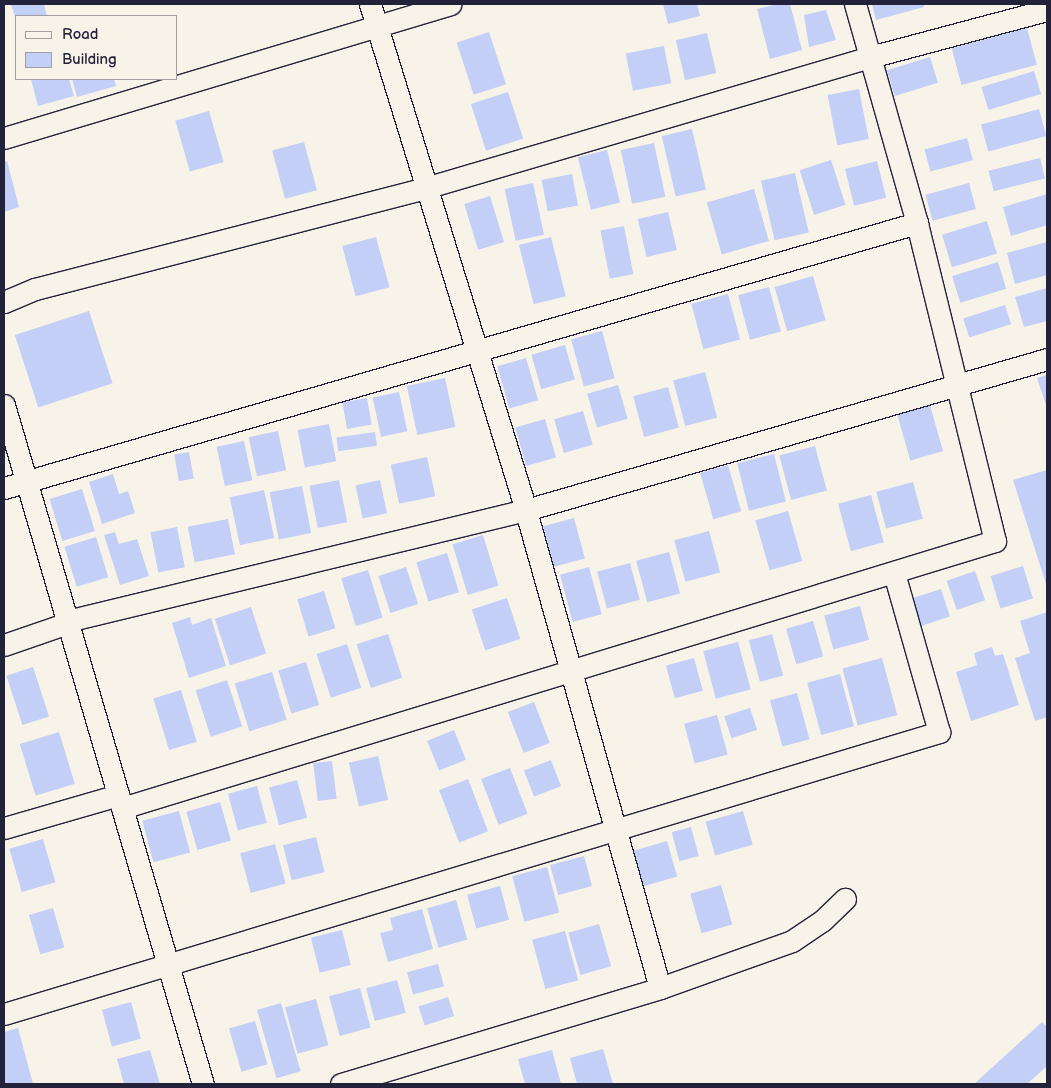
<!DOCTYPE html>
<style>
body{margin:0}
#map{position:relative;width:1051px;height:1088px;overflow:hidden;background:#f7f3e8;font-family:"Balsamiq Sans",sans-serif}
div>[style]{position:absolute}
[style*='--x']{left:calc(var(--x)*1px);top:calc(var(--y)*1px);width:calc(var(--w)*1px);rotate:calc(var(--a)*1deg)}
.building>*{inset:0;background:#c3cff6;transform-origin:0 0}
.roads{filter:drop-shadow(1px 0 #22223b) drop-shadow(-1px 0 #22223b) drop-shadow(0 1px #22223b) drop-shadow(0 -1px #22223b)}
.street>*{height:21px;margin:-10.5px;padding:0 10.5px;transform-origin:10.5px;border-radius:10.5px;background:#f7f3e8}
span{translate:-50% -50%;white-space:nowrap;text-align:center;line-height:1.15;-webkit-text-stroke:4px #f7f3e8;paint-order:stroke}
.frame{position:absolute;inset:0;border:5px solid #22223b;pointer-events:none}
.legend{position:absolute;left:15px;top:15px;width:162px;height:65px;box-sizing:border-box;background:#f7f3e8;border:1px solid #a29fa3;margin:0;padding:6px 9px;list-style:none;font-size:15px;color:#22223b}
.legend li{display:flex;align-items:center;gap:10px;height:25px}
.legend b{width:25px;border:1px solid #a29fa3}
</style>
<div id="map">
<div class="building">
<i style="clip-path:polygon(11px 4px,44px 4px,47px 16px,16px 20px)"></i>
<i style="clip-path:polygon(663px 4px,697px 4px,700px 16px,668px 24px)"></i>
<i style="clip-path:polygon(778px 4px,790px 4px,802px 50px,770px 59px,757px 9px)"></i>
<i style="clip-path:polygon(872px 4px,924px 4px,924px 7px,876px 20px)"></i>
<i style="clip-path:polygon(826px 10px,836px 40px,809px 47px,804px 15px)"></i>
<i style="left:1027px;top:28px;width:38px;height:78px;rotate:75deg"></i>
<i style="left:489px;top:32px;width:55px;height:34px;rotate:72deg"></i>
<i style="left:707px;top:33px;width:41px;height:32px;rotate:77deg"></i>
<i style="left:664px;top:46px;width:38px;height:39px;rotate:79deg"></i>
<i style="left:930px;top:57px;width:27px;height:45px;rotate:73deg"></i>
<i style="left:1034px;top:71px;width:24px;height:55px;rotate:73deg"></i>
<i style="clip-path:polygon(31px 79px,69px 79px,74px 96px,38px 106px)"></i>
<i style="clip-path:polygon(72px 79px,114px 79px,116px 86px,77px 97px)"></i>
<i style="left:859px;top:89px;width:51px;height:32px;rotate:79deg"></i>
<i style="left:508px;top:92px;width:49px;height:39px;rotate:72deg"></i>
<i style="left:1039px;top:109px;width:28px;height:60px;rotate:75deg"></i>
<i style="left:209px;top:111px;width:53px;height:35px;rotate:74deg"></i>
<i style="left:692px;top:129px;width:62px;height:31px;rotate:77deg"></i>
<i style="left:967px;top:138px;width:23px;height:44px;rotate:75deg"></i>
<i style="left:304px;top:142px;width:50px;height:33px;rotate:75deg"></i>
<i style="left:654px;top:143px;width:55px;height:34px;rotate:78deg"></i>
<i style="left:607px;top:150px;width:54px;height:30px;rotate:76deg"></i>
<i style="left:1040px;top:158px;width:21px;height:53px;rotate:76deg"></i>
<i style="left:831px;top:160px;width:47px;height:33px;rotate:72deg"></i>
<i style="clip-path:polygon(7px 161px,19px 207px,4px 212px,4px 162px)"></i>
<i style="left:877px;top:161px;width:38px;height:33px;rotate:76deg"></i>
<i style="left:795px;top:173px;width:61px;height:35px;rotate:77deg"></i>
<i style="left:572px;top:174px;width:32px;height:31px;rotate:79deg"></i>
<i style="left:533px;top:183px;width:53px;height:29px;rotate:78deg"></i>
<i style="left:969px;top:183px;width:27px;height:45px;rotate:75deg"></i>
<i style="left:754px;top:189px;width:54px;height:49px;rotate:74deg"></i>
<i style="clip-path:polygon(1047px 194px,1047px 225px,1011px 236px,1003px 207px)"></i>
<i style="left:490px;top:196px;width:48px;height:27px;rotate:73deg"></i>
<i style="left:668px;top:212px;width:39px;height:31px;rotate:77deg"></i>
<i style="left:987px;top:221px;width:34px;height:47px;rotate:73deg"></i>
<i style="left:624px;top:226px;width:49px;height:24px;rotate:79deg"></i>
<i style="left:376px;top:237px;width:52px;height:35px;rotate:75deg"></i>
<i style="left:551px;top:237px;width:61px;height:33px;rotate:76deg"></i>
<i style="clip-path:polygon(1047px 242px,1047px 275px,1015px 284px,1007px 253px)"></i>
<i style="left:998px;top:262px;width:28px;height:48px;rotate:73deg"></i>
<i style="left:813px;top:276px;width:46px;height:40px;rotate:74deg"></i>
<i style="left:769px;top:287px;width:46px;height:32px;rotate:75deg"></i>
<i style="clip-path:polygon(1047px 288px,1047px 321px,1024px 327px,1015px 297px)"></i>
<i style="left:728px;top:294px;width:47px;height:38px;rotate:75deg"></i>
<i style="left:1005px;top:305px;width:20px;height:44px;rotate:72deg"></i>
<i style="left:89px;top:311px;width:76px;height:78px;rotate:72deg"></i>
<i style="left:602px;top:331px;width:49px;height:32px;rotate:75deg"></i>
<i style="left:565px;top:345px;width:36px;height:35px;rotate:74deg"></i>
<i style="left:526px;top:358px;width:44px;height:30px;rotate:74deg"></i>
<i style="left:705px;top:372px;width:47px;height:33px;rotate:75deg"></i>
<i style="clip-path:polygon(1047px 375px,1047px 408px,1037px 378px)"></i>
<i style="left:445px;top:378px;width:50px;height:39px;rotate:78deg"></i>
<i style="left:618px;top:385px;width:35px;height:32px;rotate:74deg"></i>
<i style="left:668px;top:387px;width:42px;height:36px;rotate:75deg"></i>
<i style="left:399px;top:392px;width:40px;height:27px;rotate:78deg"></i>
<i style="left:367px;top:398px;width:27px;height:25px;rotate:80deg"></i>
<i style="left:929px;top:402px;width:51px;height:34px;rotate:74deg"></i>
<i style="left:583px;top:411px;width:35px;height:30px;rotate:74deg"></i>
<i style="left:545px;top:419px;width:40px;height:31px;rotate:74deg"></i>
<i style="left:329px;top:424px;width:38px;height:32px;rotate:79deg"></i>
<i style="left:278px;top:431px;width:40px;height:30px;rotate:78deg"></i>
<i style="left:375px;top:432px;width:14px;height:39px;rotate:82deg"></i>
<i style="left:244px;top:441px;width:40px;height:28px;rotate:78deg"></i>
<i style="left:815px;top:446px;width:46px;height:37px;rotate:75deg"></i>
<i style="left:189px;top:452px;width:27px;height:15px;rotate:80deg"></i>
<i style="left:774px;top:454px;width:49px;height:38px;rotate:76deg"></i>
<i style="left:427px;top:457px;width:40px;height:37px;rotate:78deg"></i>
<i style="left:728px;top:465px;width:48px;height:29px;rotate:74deg"></i>
<i style="clip-path:polygon(1047px 470px,1047px 587px,1013px 480px)"></i>
<i style="clip-path:polygon(113px 474px,119px 494px,128px 491px,135px 513px,102px 524px,89px 482px)"></i>
<i style="left:339px;top:480px;width:43px;height:30px;rotate:79deg"></i>
<i style="left:380px;top:480px;width:34px;height:25px;rotate:78deg"></i>
<i style="left:913px;top:482px;width:38px;height:38px;rotate:75deg"></i>
<i style="left:302px;top:486px;width:48px;height:33px;rotate:79deg"></i>
<i style="left:82px;top:489px;width:44px;height:34px;rotate:73deg"></i>
<i style="left:264px;top:490px;width:49px;height:35px;rotate:78deg"></i>
<i style="left:871px;top:495px;width:49px;height:34px;rotate:75deg"></i>
<i style="left:788px;top:511px;width:52px;height:34px;rotate:74deg"></i>
<i style="left:574px;top:518px;width:42px;height:32px;rotate:75deg"></i>
<i style="left:228px;top:519px;width:36px;height:41px;rotate:79deg"></i>
<i style="left:177px;top:527px;width:41px;height:27px;rotate:79deg"></i>
<i style="left:709px;top:531px;width:43px;height:36px;rotate:75deg"></i>
<i style="clip-path:polygon(115px 532px,119px 544px,137px 539px,149px 576px,120px 585px,104px 535px)"></i>
<i style="left:483px;top:535px;width:53px;height:32px;rotate:73deg"></i>
<i style="left:96px;top:537px;width:42px;height:33px;rotate:73deg"></i>
<i style="left:669px;top:552px;width:43px;height:34px;rotate:75deg"></i>
<i style="left:447px;top:553px;width:41px;height:32px;rotate:73deg"></i>
<i style="left:630px;top:563px;width:38px;height:34px;rotate:75deg"></i>
<i style="left:1023px;top:566px;width:34px;height:34px;rotate:73deg"></i>
<i style="left:406px;top:567px;width:39px;height:29px;rotate:72deg"></i>
<i style="left:589px;top:567px;width:49px;height:30px;rotate:75deg"></i>
<i style="left:368px;top:570px;width:50px;height:28px;rotate:73deg"></i>
<i style="left:975px;top:571px;width:31px;height:30px;rotate:71deg"></i>
<i style="left:941px;top:589px;width:29px;height:36px;rotate:72deg"></i>
<i style="left:324px;top:591px;width:39px;height:28px;rotate:73deg"></i>
<i style="left:507px;top:598px;width:43px;height:37px;rotate:72deg"></i>
<i style="left:860px;top:606px;width:35px;height:37px;rotate:75deg"></i>
<i style="left:251px;top:607px;width:49px;height:38px;rotate:72deg"></i>
<i style="clip-path:polygon(1047px 612px,1047px 717px,1035px 721px,1015px 658px,1030px 653px,1020px 621px)"></i>
<i style="clip-path:polygon(190px 617px,192px 625px,211px 618px,226px 666px,189px 678px,172px 623px)"></i>
<i style="left:813px;top:621px;width:37px;height:28px;rotate:74deg"></i>
<i style="left:388px;top:634px;width:46px;height:33px;rotate:72deg"></i>
<i style="left:772px;top:634px;width:43px;height:24px;rotate:75deg"></i>
<i style="left:738px;top:642px;width:49px;height:36px;rotate:75deg"></i>
<i style="left:347px;top:644px;width:46px;height:32px;rotate:72deg"></i>
<i style="clip-path:polygon(992px 647px,995px 656px,1003px 654px,1019px 705px,971px 721px,956px 672px,977px 665px,974px 653px)"></i>
<i style="left:694px;top:658px;width:34px;height:29px;rotate:75deg"></i>
<i style="left:882px;top:658px;width:59px;height:41px;rotate:75deg"></i>
<i style="left:306px;top:662px;width:45px;height:29px;rotate:73deg"></i>
<i style="left:33px;top:667px;width:52px;height:28px;rotate:72deg"></i>
<i style="left:272px;top:672px;width:50px;height:39px;rotate:73deg"></i>
<i style="left:840px;top:674px;width:54px;height:34px;rotate:75deg"></i>
<i style="left:227px;top:680px;width:49px;height:33px;rotate:72deg"></i>
<i style="left:181px;top:690px;width:54px;height:29px;rotate:73deg"></i>
<i style="left:797px;top:693px;width:48px;height:28px;rotate:75deg"></i>
<i style="left:534px;top:702px;width:44px;height:28px;rotate:69deg"></i>
<i style="left:750px;top:708px;width:23px;height:27px;rotate:72deg"></i>
<i style="left:717px;top:715px;width:41px;height:34px;rotate:75deg"></i>
<i style="left:454px;top:730px;width:32px;height:29px;rotate:68deg"></i>
<i style="left:59px;top:732px;width:54px;height:41px;rotate:73deg"></i>
<i style="left:378px;top:756px;width:45px;height:30px;rotate:77deg"></i>
<i style="left:551px;top:760px;width:28px;height:29px;rotate:69deg"></i>
<i style="left:332px;top:761px;width:38px;height:19px;rotate:83deg"></i>
<i style="left:510px;top:768px;width:49px;height:31px;rotate:69deg"></i>
<i style="left:468px;top:779px;width:56px;height:31px;rotate:69deg"></i>
<i style="left:297px;top:780px;width:39px;height:29px;rotate:75deg"></i>
<i style="left:257px;top:786px;width:38px;height:30px;rotate:75deg"></i>
<i style="left:220px;top:802px;width:40px;height:35px;rotate:74deg"></i>
<i style="left:179px;top:811px;width:43px;height:38px;rotate:75deg"></i>
<i style="left:743px;top:811px;width:35px;height:39px;rotate:74deg"></i>
<i style="left:691px;top:827px;width:30px;height:20px;rotate:75deg"></i>
<i style="left:316px;top:837px;width:36px;height:34px;rotate:76deg"></i>
<i style="left:43px;top:839px;width:45px;height:35px;rotate:74deg"></i>
<i style="left:667px;top:841px;width:37px;height:36px;rotate:74deg"></i>
<i style="left:275px;top:844px;width:41px;height:36px;rotate:75deg"></i>
<i style="left:584px;top:856px;width:31px;height:35px;rotate:75deg"></i>
<i style="left:547px;top:867px;width:47px;height:36px;rotate:75deg"></i>
<i style="left:721px;top:885px;width:41px;height:32px;rotate:74deg"></i>
<i style="left:500px;top:886px;width:35px;height:34px;rotate:75deg"></i>
<i style="left:456px;top:900px;width:41px;height:30px;rotate:74deg"></i>
<i style="left:53px;top:908px;width:41px;height:25px;rotate:74deg"></i>
<i style="clip-path:polygon(422px 909px,433px 949px,388px 962px,380px 933px,393px 930px,390px 918px)"></i>
<i style="left:599px;top:924px;width:44px;height:32px;rotate:74deg"></i>
<i style="left:342px;top:930px;width:36px;height:32px;rotate:76deg"></i>
<i style="left:565px;top:931px;width:51px;height:34px;rotate:75deg"></i>
<i style="left:438px;top:964px;width:23px;height:32px;rotate:75deg"></i>
<i style="left:397px;top:980px;width:34px;height:32px;rotate:75deg"></i>
<i style="left:360px;top:988px;width:41px;height:32px;rotate:75deg"></i>
<i style="left:448px;top:997px;width:20px;height:31px;rotate:72deg"></i>
<i style="left:316px;top:999px;width:48px;height:32px;rotate:75deg"></i>
<i style="left:131px;top:1002px;width:38px;height:30px;rotate:75deg"></i>
<i style="left:281px;top:1003px;width:71px;height:25px;rotate:74deg"></i>
<i style="left:255px;top:1021px;width:45px;height:27px;rotate:74deg"></i>
<i style="clip-path:polygon(1042px 1022px,1047px 1027px,1047px 1066px,1027px 1084px,974px 1084px)"></i>
<i style="clip-path:polygon(18px 1028px,33px 1084px,4px 1084px,4px 1032px)"></i>
<i style="clip-path:polygon(603px 1049px,613px 1084px,577px 1084px,570px 1058px)"></i>
<i style="clip-path:polygon(150px 1050px,160px 1084px,124px 1084px,117px 1059px)"></i>
<i style="clip-path:polygon(552px 1050px,561px 1084px,525px 1084px,518px 1059px)"></i>
</div>
<div class="roads">
<div class="street">
<i style="--x:4;--y:138;--w:466;--a:-16.7"></i>
<i style="--x:4;--y:302;--w:34;--a:-23"></i>
<i style="--x:35;--y:289;--w:403;--a:-14.5"></i>
<i style="--x:425;--y:188;--w:464;--a:-16.4"></i>
<i style="--x:870;--y:57;--w:183;--a:-14.9"></i>
<i style="--x:4;--y:405;--w:708;--a:73.67"></i>
<i style="--x:4;--y:488;--w:951;--a:-16.19"></i>
<i style="--x:917;--y:223;--w:228;--a:-105.8"></i>
<i style="--x:67;--y:621;--w:472;--a:-13.6"></i>
<i style="--x:526;--y:510;--w:542;--a:-16.16"></i>
<i style="--x:4;--y:645;--w:68;--a:-19"></i>
<i style="--x:122;--y:808;--w:913;--a:-17.01"></i>
<i style="--x:995;--y:541;--w:327;--a:-103.8"></i>
<i style="--x:4;--y:828;--w:119;--a:-16.1"></i>
<i style="--x:660;--y:988;--w:140;--a:-19.6"></i>
<i style="--x:792;--y:941;--w:36;--a:-34"></i>
<i style="--x:822;--y:921;--w:32;--a:-44"></i>
<i style="--x:4;--y:1014;--w:977;--a:-16.78"></i>
<i style="--x:939;--y:732;--w:165;--a:-105.8"></i>
<i style="--x:341;--y:1084;--w:333;--a:-16.7"></i>
<i style="--x:660;--y:988;--w:496;--a:-105.7"></i>
<i style="--x:526;--y:510;--w:530;--a:-107.13"></i>
</div>
</div>
<div class="frame"></div>
<ul class="legend">
<li><b style="height:6px;background:#f7f3e8"></b>Road</li>
<li><b style="height:14px;background:#c3cff6"></b>Building</li>
</ul>
</div>
